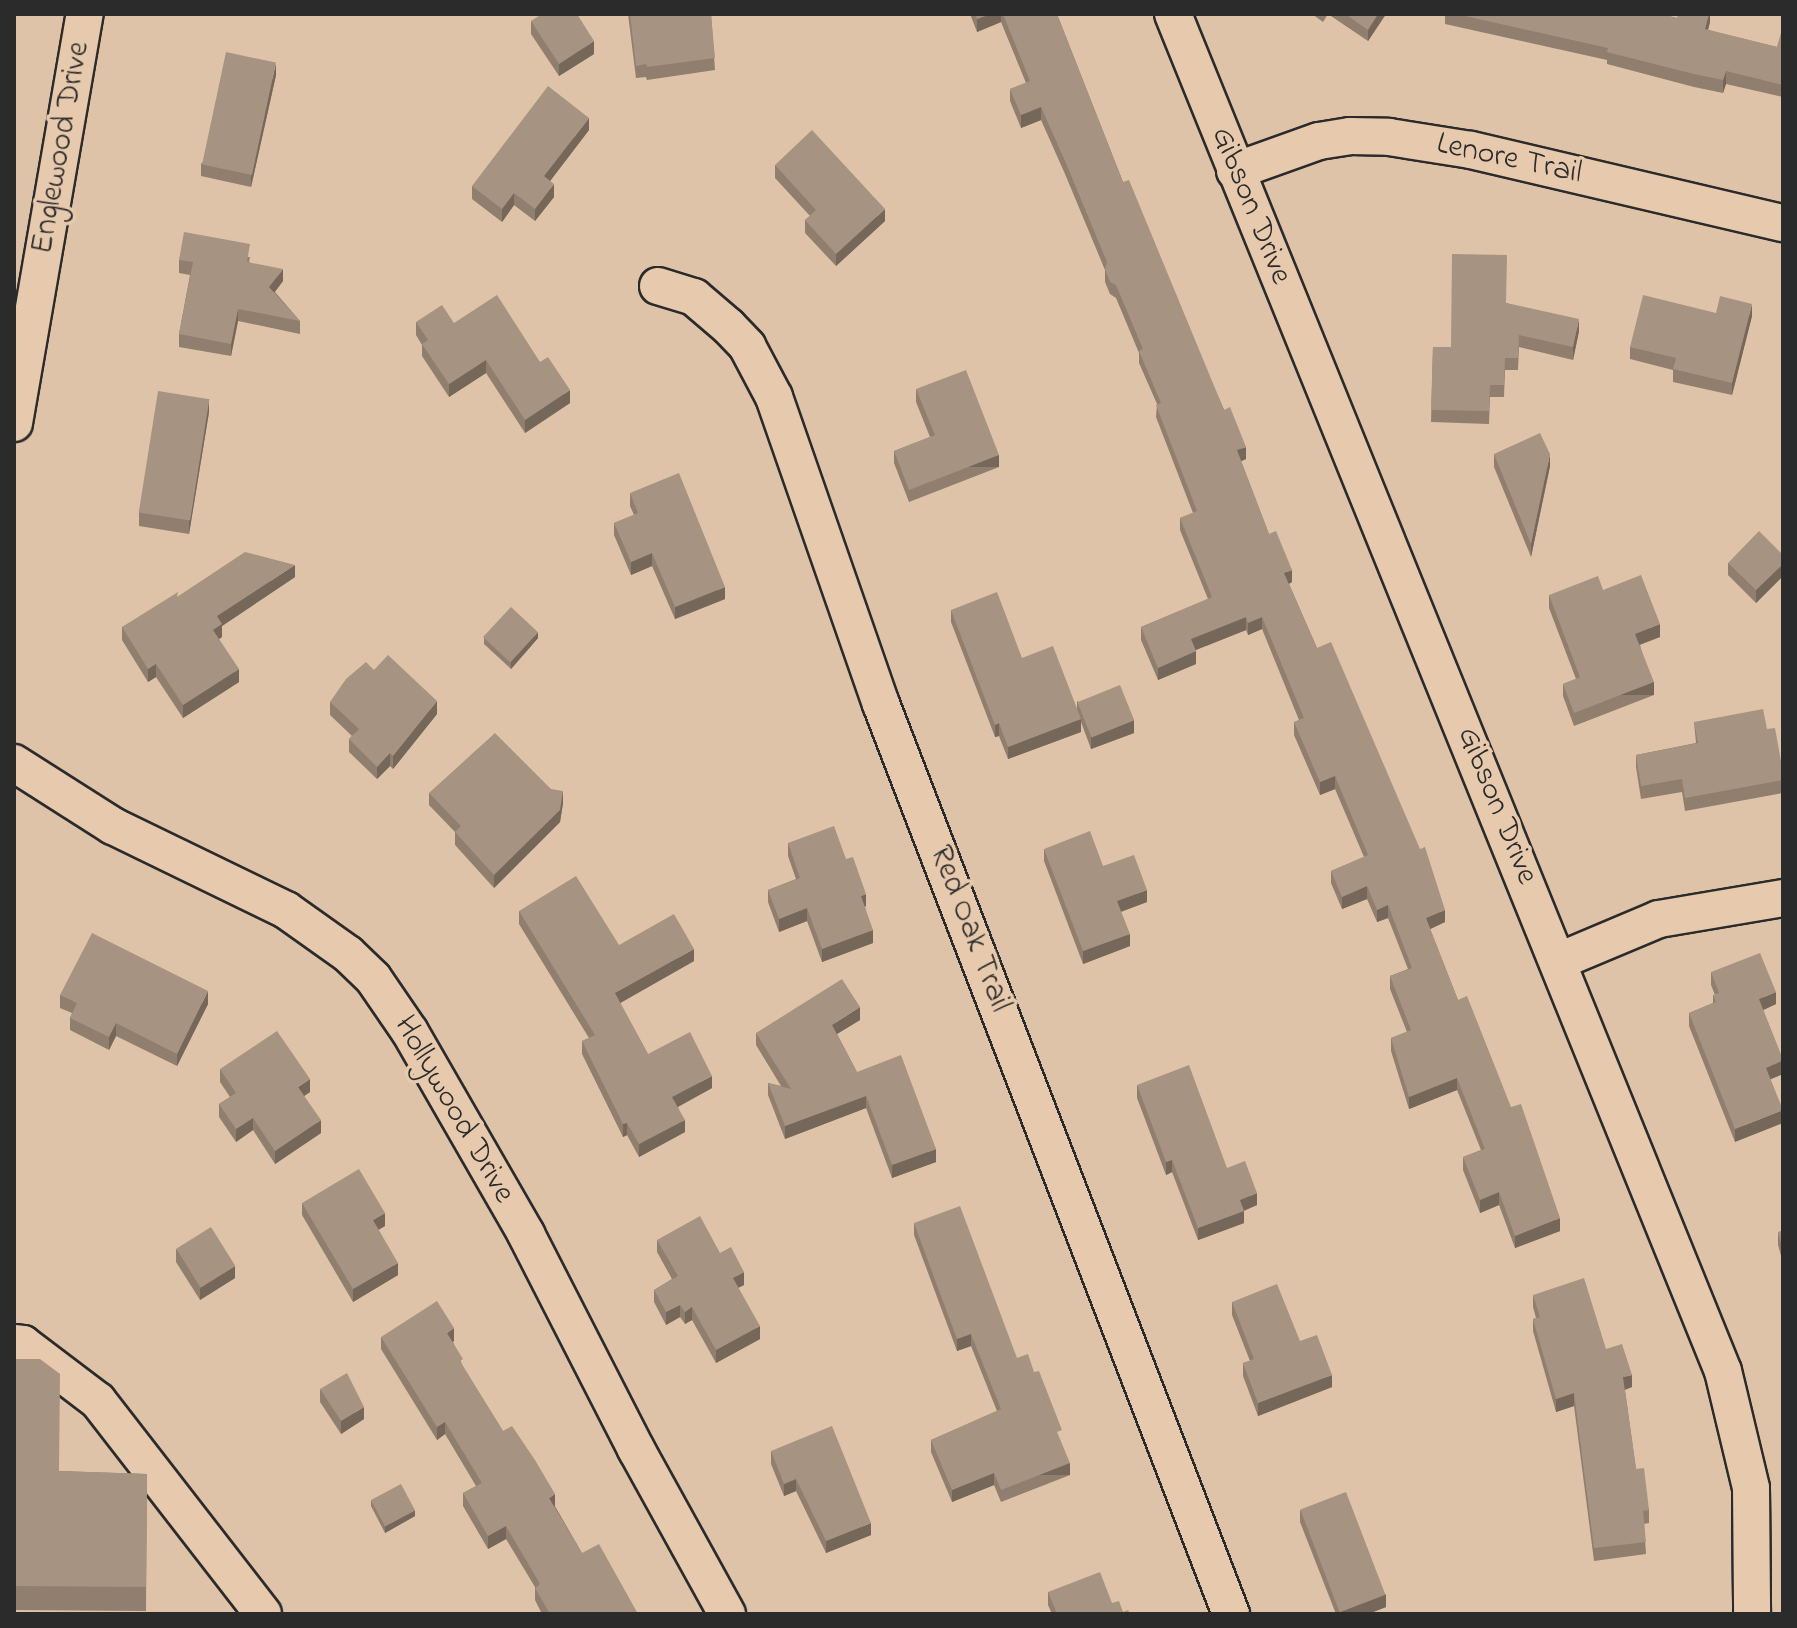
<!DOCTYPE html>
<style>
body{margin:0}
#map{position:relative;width:1797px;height:1628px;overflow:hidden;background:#dfc3a8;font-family:"Indie Flower",sans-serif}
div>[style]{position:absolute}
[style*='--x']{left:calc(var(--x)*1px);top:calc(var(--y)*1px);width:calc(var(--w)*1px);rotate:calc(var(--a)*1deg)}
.roads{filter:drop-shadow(2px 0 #2b2b2b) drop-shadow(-2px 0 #2b2b2b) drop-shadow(0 2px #2b2b2b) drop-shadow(0 -2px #2b2b2b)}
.minor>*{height:36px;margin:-18px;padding:0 18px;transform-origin:18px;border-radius:18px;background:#e7c9ad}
.wall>*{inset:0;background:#907e6f}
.shaded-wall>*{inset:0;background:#75675a;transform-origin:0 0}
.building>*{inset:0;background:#a79381;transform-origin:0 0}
span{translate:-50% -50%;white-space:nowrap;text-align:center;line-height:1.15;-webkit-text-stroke:7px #e7c9ad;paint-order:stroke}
.street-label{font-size:32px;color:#2b2b2b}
.frame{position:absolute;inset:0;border:16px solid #2b2b2b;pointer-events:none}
</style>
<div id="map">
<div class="roads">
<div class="minor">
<i style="--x:1173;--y:14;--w:1464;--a:67.94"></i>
<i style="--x:1723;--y:1371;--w:120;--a:76.5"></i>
<i style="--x:1751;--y:1488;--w:126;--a:89.5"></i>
<i style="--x:1235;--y:171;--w:89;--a:-19.7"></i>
<i style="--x:1319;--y:141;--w:31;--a:-9"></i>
<i style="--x:1350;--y:136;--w:39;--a:1"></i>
<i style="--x:1389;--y:137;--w:83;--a:9"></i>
<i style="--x:1471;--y:150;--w:320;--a:13.2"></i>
<i style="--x:658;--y:286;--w:38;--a:17"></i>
<i style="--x:694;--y:297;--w:45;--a:40.5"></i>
<i style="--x:728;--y:326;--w:28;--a:46"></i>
<i style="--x:747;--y:346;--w:58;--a:62.1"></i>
<i style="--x:774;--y:397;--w:325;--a:70.8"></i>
<i style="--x:881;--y:704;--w:975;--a:68.96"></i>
<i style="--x:14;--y:423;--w:415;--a:-80.2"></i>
<i style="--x:14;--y:763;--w:117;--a:32.5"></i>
<i style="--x:113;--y:826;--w:192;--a:25.9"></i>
<i style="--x:286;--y:910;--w:76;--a:35.4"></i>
<i style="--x:348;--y:954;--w:35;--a:44"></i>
<i style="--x:373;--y:978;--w:65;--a:55.6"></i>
<i style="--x:410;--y:1032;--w:233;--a:60.1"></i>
<i style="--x:526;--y:1234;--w:242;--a:62.9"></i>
<i style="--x:636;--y:1449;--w:188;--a:61.1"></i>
<i style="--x:1559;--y:961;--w:108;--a:-22.8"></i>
<i style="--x:1659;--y:919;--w:126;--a:-9.6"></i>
<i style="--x:14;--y:1343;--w:9;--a:6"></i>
<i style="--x:23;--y:1344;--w:94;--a:37.2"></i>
<i style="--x:98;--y:1401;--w:269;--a:52.2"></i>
</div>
</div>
<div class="wall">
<i style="clip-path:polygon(628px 14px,711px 14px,715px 70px,647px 80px,646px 77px,636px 78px)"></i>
<i style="clip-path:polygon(970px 14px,1057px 14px,1123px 182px,1246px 459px,1241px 461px,1269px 534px,1292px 582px,1289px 584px,1317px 648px,1445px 922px,1430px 929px,1458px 1000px,1560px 1231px,1515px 1248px,1499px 1205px,1480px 1213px,1463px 1170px,1463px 1157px,1481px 1150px,1457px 1090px,1409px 1109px,1391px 1051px,1391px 1038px,1407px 1032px,1390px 989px,1390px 976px,1408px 969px,1388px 918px,1377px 922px,1367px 899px,1342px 909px,1331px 883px,1331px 871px,1364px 857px,1335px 789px,1320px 795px,1294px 735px,1294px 722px,1299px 720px,1262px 629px,1248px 635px,1246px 630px,1195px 650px,1196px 664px,1158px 680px,1141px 640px,1141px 627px,1208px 599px,1180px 530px,1180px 518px,1193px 513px,1156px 417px,1157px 404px,1139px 363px,1139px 353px,1116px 298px,1110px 294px,1105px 282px,1105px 270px,1065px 174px,1041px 120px,1021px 128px,1010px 101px,1010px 89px,1026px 83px,1001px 22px,977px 32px)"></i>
<i style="clip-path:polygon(1312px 14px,1386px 14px,1368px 41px,1328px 14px,1323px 22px)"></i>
<i style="clip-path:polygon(1445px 14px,1661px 14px,1677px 18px,1710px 14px,1710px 22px,1708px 30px,1777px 47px,1783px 29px,1783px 97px,1726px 84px,1723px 93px,1694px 87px,1607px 64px,1607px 60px,1445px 24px)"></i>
<i style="clip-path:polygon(531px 21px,594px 54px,559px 76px,531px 34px)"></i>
<i style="clip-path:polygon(276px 75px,251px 187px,201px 176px,201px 164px)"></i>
<i style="clip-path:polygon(589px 130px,550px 181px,554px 197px,535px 221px,514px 205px,502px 222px,472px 199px,472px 186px)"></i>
<i style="clip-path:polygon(775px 165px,885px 221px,836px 266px,805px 233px,805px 220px,810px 216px,775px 178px)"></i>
<i style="clip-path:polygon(250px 257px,249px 262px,283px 281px,275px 292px,300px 321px,300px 334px,238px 321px,231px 356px,179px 347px,179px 334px,190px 275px,179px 273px,179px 260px)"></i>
<i style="clip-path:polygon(1507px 303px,1579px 331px,1573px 360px,1519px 347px,1518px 370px,1505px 370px,1504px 397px,1490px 397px,1489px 424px,1431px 422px,1433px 347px,1451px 347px)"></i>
<i style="clip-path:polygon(1716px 313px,1752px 316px,1732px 395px,1673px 382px,1673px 370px,1630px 359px,1630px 347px)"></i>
<i style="clip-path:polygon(416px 322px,454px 323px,540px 362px,570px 403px,525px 433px,486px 373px,449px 397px,422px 356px,422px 345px,416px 335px)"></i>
<i style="clip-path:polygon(916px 389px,999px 467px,909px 502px,894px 463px,894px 451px,930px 437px,916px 402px)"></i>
<i style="clip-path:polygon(209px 412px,189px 534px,139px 526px,139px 513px)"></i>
<i style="clip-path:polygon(1494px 454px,1550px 466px,1531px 557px,1494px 467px)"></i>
<i style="clip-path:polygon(630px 493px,725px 599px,675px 619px,652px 566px,631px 575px,614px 535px,614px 523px,634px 515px,630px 506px)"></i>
<i style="clip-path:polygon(1783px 555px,1783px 576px,1756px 603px,1728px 575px,1728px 563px)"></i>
<i style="clip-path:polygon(295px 577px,222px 626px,222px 637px,219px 639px,239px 682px,183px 718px,156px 677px,148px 682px,122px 640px,122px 627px,178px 597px)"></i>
<i style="clip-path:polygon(1603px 590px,1660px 637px,1640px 645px,1654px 695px,1574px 726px,1563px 696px,1563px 684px,1576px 679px,1549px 608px,1549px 595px)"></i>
<i style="clip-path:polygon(951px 610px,1022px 658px,1077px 710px,1077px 701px,1134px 733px,1091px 749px,1081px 722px,1081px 732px,1008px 759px,999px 736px,995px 737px,951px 622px)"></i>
<i style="clip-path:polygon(484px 638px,538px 638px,511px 669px,484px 644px)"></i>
<i style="clip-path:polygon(374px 670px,437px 714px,393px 769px,390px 766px,377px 779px,349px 752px,349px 739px,352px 736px,330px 715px,330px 702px)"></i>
<i style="clip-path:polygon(1694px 722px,1767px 729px,1783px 772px,1783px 793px,1685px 811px,1682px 792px,1641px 799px,1636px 767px,1636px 755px,1696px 743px)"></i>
<i style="clip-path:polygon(429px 793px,563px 803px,560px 822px,494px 888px,455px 845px,455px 832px,429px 805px)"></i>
<i style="clip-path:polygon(788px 843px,846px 859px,866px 906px,865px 907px,873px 943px,822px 962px,807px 921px,779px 932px,768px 902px,768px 890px,796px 879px,788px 856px)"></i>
<i style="clip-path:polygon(1044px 849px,1103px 866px,1147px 902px,1121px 912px,1130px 946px,1083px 964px,1044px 861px)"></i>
<i style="clip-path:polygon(519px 911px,619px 945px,694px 961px,620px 1003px,648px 1054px,712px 1088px,678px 1107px,685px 1132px,639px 1157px,627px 1135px,623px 1137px,582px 1054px,582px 1041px,589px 1038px,519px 924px)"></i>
<i style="clip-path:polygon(1711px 972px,1776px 1004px,1763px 1010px,1783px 1060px,1783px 1074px,1771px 1079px,1735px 1142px,1689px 1026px,1689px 1013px,1713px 1003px,1713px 995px,1715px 995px,1711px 985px)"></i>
<i style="clip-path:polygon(60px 995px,208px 1004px,177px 1066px,116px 1036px,109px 1050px,70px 1030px,70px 1018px,72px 1013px,60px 1008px)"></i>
<i style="clip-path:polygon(860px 1020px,837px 1034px,857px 1072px,936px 1162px,892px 1178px,866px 1108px,785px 1139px,768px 1095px,768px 1083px,781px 1086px,756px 1045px,756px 1033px)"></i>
<i style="clip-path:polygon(220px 1069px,310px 1092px,304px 1096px,321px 1133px,275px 1164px,253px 1130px,236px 1142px,219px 1117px,219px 1104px,230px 1097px,220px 1082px)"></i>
<i style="clip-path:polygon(1137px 1085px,1227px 1168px,1257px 1205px,1244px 1211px,1244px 1223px,1198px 1240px,1172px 1172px,1166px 1175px,1137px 1098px)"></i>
<i style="clip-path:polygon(302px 1203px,385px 1226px,378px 1230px,398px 1275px,353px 1302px,302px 1215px)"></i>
<i style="clip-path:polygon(914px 1223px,1017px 1358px,1061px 1442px,1070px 1475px,1001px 1502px,994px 1485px,952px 1502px,931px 1452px,931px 1440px,997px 1411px,971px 1346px,957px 1351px,914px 1235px)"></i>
<i style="clip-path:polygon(1783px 1231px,1783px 1263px,1778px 1245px,1778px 1232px)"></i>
<i style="clip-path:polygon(657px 1240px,720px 1253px,744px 1285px,738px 1288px,760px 1339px,716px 1363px,692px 1320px,685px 1324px,680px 1317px,666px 1325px,654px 1302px,654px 1290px,672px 1279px,657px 1252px)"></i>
<i style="clip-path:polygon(176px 1249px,235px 1278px,200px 1300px,176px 1262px)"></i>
<i style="clip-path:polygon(1533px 1295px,1606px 1349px,1632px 1387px,1625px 1390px,1636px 1469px,1649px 1510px,1649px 1523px,1644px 1524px,1646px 1554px,1594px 1561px,1574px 1406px,1556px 1412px,1533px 1331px,1533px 1319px,1536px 1318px,1533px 1307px)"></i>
<i style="clip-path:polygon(1232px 1302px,1300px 1341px,1332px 1387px,1258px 1416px,1243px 1376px,1243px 1363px,1250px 1361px,1232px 1315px)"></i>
<i style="clip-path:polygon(381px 1337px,454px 1341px,453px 1342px,463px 1367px,503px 1431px,555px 1506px,582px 1553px,638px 1614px,542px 1614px,535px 1600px,535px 1587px,506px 1539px,488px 1549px,463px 1506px,463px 1493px,476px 1486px,445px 1434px,437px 1440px,381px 1349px)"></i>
<i style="clip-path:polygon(14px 1359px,59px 1471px,147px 1474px,146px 1611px,14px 1610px)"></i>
<i style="clip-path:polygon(320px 1389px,364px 1419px,341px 1434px,320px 1402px)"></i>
<i style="clip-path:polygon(771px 1451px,871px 1535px,826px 1553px,796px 1491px,784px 1496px,771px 1464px)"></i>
<i style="clip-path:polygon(371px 1500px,415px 1516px,385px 1533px,371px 1506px)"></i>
<i style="clip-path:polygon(1300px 1510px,1386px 1607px,1368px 1614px,1336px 1614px,1300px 1522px)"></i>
<i style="clip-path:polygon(1048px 1592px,1112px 1603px,1123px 1612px,1130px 1614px,1052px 1614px,1048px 1605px)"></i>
</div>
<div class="shaded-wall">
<i style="clip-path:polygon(991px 14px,1001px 14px,1001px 22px,977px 32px,977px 19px)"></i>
<i style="clip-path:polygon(1378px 14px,1386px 14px,1368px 41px,1368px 30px)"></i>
<i style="clip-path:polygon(1709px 14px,1710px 14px,1710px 22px,1705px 41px,1705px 29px)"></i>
<i style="clip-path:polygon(594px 41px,594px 54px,559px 76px,559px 64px)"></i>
<i style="clip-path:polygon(276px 63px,276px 75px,251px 187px,251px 175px)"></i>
<i style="clip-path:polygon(1726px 71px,1726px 84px,1723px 93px,1723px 80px)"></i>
<i style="clip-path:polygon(1041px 107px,1041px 120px,1021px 128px,1021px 115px)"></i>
<i style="clip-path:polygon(589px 118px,589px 130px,544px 189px,544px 176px)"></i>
<i style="clip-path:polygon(554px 184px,554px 197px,535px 221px,535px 209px)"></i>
<i style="clip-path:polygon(514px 193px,514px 205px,502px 222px,502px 209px)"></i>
<i style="clip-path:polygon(885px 209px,885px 221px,836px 266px,836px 254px)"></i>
<i style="clip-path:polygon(283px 269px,283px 281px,269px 299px,269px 287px)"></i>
<i style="clip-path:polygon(1752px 304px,1752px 316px,1732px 395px,1732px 383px)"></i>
<i style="clip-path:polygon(238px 309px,238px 321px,231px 356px,231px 344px)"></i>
<i style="clip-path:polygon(1579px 319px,1579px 331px,1573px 360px,1573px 347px)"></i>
<i style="clip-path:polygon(486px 360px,486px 373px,449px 397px,449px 384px)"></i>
<i style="clip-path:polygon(570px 390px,570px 403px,525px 433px,525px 420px)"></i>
<i style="clip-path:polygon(209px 399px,209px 412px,189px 534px,189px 521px)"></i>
<i style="clip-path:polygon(1246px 447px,1246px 459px,1237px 463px,1237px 450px)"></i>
<i style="clip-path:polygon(1550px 454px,1550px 466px,1531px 557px,1531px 544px)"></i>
<i style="left:999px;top:455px;width:12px;height:97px;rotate:90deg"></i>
<i style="clip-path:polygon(652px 553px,652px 566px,631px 575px,631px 562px)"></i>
<i style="clip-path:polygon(1783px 564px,1783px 576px,1756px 603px,1756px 590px)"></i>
<i style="clip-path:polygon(295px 565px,295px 577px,222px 626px,222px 637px,213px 643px,213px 630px,217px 616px)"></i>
<i style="clip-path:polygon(1292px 570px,1292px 582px,1284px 586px,1284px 573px)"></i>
<i style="clip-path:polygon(725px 587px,725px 599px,675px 619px,675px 607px)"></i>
<i style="clip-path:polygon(1246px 617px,1246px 630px,1191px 652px,1191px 639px)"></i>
<i style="clip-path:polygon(1262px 617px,1262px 629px,1248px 635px,1248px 623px)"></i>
<i style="clip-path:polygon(1660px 624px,1660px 637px,1635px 646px,1635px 634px)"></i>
<i style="clip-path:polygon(538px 632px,538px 638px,511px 669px,511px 662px)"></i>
<i style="clip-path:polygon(1196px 651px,1196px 664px,1158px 680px,1158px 668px)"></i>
<i style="clip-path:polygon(156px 664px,156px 677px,148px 682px,148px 669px)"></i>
<i style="clip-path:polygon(239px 669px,239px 682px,183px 718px,183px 705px)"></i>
<i style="left:1654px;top:682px;width:13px;height:86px;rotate:90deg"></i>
<i style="clip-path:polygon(437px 701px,437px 714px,393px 769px,393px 756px)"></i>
<i style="clip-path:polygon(1081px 719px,1081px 732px,1008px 759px,1008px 747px)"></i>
<i style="clip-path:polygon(1134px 720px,1134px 733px,1091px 749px,1091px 737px)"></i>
<i style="clip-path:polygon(999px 723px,999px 736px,995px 737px,995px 725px)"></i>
<i style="clip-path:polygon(390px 753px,390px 766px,377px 779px,377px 767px)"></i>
<i style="clip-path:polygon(1335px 776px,1335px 789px,1320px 795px,1320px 782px)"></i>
<i style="clip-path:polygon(563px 791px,563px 803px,560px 822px,494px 888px,494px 875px)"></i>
<i style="clip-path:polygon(1367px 886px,1367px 899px,1342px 909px,1342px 897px)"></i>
<i style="clip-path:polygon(1147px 890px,1147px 902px,1117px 913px,1117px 901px)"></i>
<i style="clip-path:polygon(866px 894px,866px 906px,861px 908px,861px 896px)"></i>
<i style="clip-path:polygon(1388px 905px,1388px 918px,1377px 922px,1377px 910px)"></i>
<i style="clip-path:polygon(807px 908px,807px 921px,779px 932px,779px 919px)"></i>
<i style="clip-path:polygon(1445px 910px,1445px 922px,1426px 931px,1426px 918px)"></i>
<i style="clip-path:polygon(873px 930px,873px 943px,822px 962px,822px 949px)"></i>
<i style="clip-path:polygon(1130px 934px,1130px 946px,1083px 964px,1083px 951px)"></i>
<i style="clip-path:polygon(694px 949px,694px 961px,615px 1006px,615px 993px)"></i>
<i style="clip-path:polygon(208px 991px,208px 1004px,177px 1066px,177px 1054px)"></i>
<i style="clip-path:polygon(1776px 992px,1776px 1004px,1759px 1012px,1759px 999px)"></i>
<i style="clip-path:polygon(860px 1007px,860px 1020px,832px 1037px,832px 1025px)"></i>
<i style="clip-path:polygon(116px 1023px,116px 1036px,109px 1050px,109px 1037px)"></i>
<i style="clip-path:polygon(1783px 1061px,1783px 1074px,1766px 1081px,1766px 1068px)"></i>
<i style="clip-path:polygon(712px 1076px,712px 1088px,672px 1110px,672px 1097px)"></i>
<i style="clip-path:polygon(1457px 1078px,1457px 1090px,1409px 1109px,1409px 1097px)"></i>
<i style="clip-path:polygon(310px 1079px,310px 1092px,298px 1100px,298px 1087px)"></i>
<i style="clip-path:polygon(866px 1096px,866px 1108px,785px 1139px,785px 1126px)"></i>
<i style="clip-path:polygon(1783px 1110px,1783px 1123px,1735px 1142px,1735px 1129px)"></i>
<i style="clip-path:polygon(253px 1118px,253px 1130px,236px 1142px,236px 1129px)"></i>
<i style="clip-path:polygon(321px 1120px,321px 1133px,275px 1164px,275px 1151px)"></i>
<i style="clip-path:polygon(685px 1120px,685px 1132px,639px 1157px,639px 1144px)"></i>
<i style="clip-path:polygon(627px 1123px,627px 1135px,623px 1137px,623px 1124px)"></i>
<i style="clip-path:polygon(936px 1149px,936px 1162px,892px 1178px,892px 1165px)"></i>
<i style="clip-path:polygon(1172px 1160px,1172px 1172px,1166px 1175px,1166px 1162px)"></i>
<i style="clip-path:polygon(1499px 1192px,1499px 1205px,1480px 1213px,1480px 1200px)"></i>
<i style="clip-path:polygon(1257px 1193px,1257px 1205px,1240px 1212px,1240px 1200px)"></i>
<i style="clip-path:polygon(1244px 1211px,1244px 1223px,1198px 1240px,1198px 1228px)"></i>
<i style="clip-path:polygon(385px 1213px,385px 1226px,373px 1233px,373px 1220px)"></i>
<i style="clip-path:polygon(1560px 1218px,1560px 1231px,1515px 1248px,1515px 1236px)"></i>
<i style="clip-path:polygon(398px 1263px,398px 1275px,353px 1302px,353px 1289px)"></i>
<i style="clip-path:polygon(235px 1266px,235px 1278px,200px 1300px,200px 1287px)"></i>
<i style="clip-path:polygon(744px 1272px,744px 1285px,733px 1290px,733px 1278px)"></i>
<i style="clip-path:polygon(680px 1305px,680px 1317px,666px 1325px,666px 1312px)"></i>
<i style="clip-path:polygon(692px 1307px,692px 1320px,685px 1324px,685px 1312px)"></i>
<i style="clip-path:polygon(760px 1326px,760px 1339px,716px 1363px,716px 1350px)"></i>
<i style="clip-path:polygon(454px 1328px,454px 1341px,447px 1345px,447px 1333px)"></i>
<i style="clip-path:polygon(971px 1334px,971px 1346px,957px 1351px,957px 1339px)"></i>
<i style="clip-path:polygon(1332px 1375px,1332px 1387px,1258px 1416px,1258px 1403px)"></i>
<i style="clip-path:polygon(1632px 1375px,1632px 1387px,1623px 1390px,1623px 1377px)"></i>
<i style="clip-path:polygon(1574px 1393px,1574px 1406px,1556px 1412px,1556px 1399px)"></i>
<i style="clip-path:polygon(364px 1407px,364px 1419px,341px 1434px,341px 1421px)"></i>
<i style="clip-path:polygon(445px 1422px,445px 1434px,437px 1440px,437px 1427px)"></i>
<i style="left:1070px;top:1463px;width:12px;height:74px;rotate:90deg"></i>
<i style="clip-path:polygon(994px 1473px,994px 1485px,952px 1502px,952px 1490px)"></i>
<i style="clip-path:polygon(796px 1479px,796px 1491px,784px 1496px,784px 1484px)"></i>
<i style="clip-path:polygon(555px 1494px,555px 1506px,549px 1510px,549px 1498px)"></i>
<i style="clip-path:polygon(415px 1510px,415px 1516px,385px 1533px,385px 1526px)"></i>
<i style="clip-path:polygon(871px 1523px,871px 1535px,826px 1553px,826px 1541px)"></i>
<i style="clip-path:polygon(506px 1526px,506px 1539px,488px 1549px,488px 1536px)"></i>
<i style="clip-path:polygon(1386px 1594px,1386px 1607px,1368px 1614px,1340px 1614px,1340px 1612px)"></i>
</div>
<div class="building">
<i style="clip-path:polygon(542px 14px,577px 14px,594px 41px,559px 64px,531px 21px)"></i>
<i style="clip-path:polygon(630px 14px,711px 14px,715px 58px,647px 67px,646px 64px,636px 66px)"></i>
<i style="clip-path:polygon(975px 14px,991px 14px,977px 19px)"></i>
<i style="clip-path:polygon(1003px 14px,1057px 14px,1123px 182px,1129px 180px,1224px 410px,1230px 407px,1246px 447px,1237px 450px,1269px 534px,1276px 531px,1292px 570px,1284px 573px,1317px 648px,1331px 642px,1420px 849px,1425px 847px,1445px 910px,1426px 918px,1458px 1000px,1467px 996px,1511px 1107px,1521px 1104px,1560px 1218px,1515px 1236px,1499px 1192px,1480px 1200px,1463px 1157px,1485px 1149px,1457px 1078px,1409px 1097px,1391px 1038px,1411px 1030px,1390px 976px,1412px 968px,1388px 905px,1377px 910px,1367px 886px,1342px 897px,1331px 871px,1368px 855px,1335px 776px,1320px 782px,1294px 722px,1304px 718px,1262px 617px,1248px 623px,1246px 617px,1191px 639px,1196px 651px,1158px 668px,1141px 627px,1212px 597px,1180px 518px,1197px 511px,1156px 405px,1161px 403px,1139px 351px,1143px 349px,1116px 285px,1110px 282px,1105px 269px,1107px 262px,1065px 161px,1041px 107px,1021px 115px,1010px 89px,1030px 81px)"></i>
<i style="clip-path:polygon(1345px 14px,1378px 14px,1368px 30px)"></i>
<i style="clip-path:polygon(1456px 14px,1661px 14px,1677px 18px,1678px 14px,1709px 14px,1705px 29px,1777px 47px,1782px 29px,1783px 29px,1783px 85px,1726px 71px,1723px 80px,1694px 74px,1607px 52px,1608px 48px)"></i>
<i style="left:226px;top:52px;width:51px;height:115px;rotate:12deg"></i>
<i style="clip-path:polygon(548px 86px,589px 118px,544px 176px,554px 184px,535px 209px,514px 193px,502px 209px,472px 186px)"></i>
<i style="clip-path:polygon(812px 130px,885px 209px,836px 254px,805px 220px,816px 210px,775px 165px)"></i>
<i style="clip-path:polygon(184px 232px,250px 244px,247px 262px,283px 269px,269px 287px,300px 321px,238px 309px,231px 344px,179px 334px,193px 262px,179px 260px)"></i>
<i style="clip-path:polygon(1452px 254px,1507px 255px,1506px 303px,1579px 319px,1573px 347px,1519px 335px,1518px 358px,1505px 358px,1504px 385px,1490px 385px,1489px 411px,1431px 410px,1433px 347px,1451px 347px)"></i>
<i style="clip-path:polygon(497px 295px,540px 362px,548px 357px,570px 390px,525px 420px,486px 360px,449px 384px,422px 344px,428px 340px,416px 322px,442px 305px,454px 323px)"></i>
<i style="clip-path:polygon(1643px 295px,1716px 313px,1720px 296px,1752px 304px,1732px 383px,1673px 369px,1676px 358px,1630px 347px)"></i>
<i style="clip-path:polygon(966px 370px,999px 455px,909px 490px,894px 451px,935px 435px,916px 389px)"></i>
<i style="left:158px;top:391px;width:52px;height:123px;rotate:9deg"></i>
<i style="clip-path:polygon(1540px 433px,1550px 454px,1531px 544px,1494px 454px)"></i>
<i style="clip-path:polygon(679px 473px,725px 587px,675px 607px,652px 553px,631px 562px,614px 523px,638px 513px,630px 493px)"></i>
<i style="clip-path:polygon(1759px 531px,1783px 555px,1783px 564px,1756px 590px,1728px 563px)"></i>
<i style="clip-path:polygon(245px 552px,295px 565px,217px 616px,222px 624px,213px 630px,239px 669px,183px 705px,156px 664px,148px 669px,122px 627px,178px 592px,177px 597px)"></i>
<i style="clip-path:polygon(1641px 575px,1660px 624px,1635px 634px,1654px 682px,1574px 713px,1563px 684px,1580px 677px,1549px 595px,1598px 576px,1603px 590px)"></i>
<i style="clip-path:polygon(997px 592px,1022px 658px,1053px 646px,1081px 719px,1008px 747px,999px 723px,995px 725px,951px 610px)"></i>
<i style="left:511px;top:607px;width:37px;height:41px;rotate:43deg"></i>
<i style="clip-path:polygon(388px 655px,437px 701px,393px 756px,390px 753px,377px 767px,349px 739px,359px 729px,330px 702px,346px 679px,366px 662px,374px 670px)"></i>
<i style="left:1120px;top:685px;width:38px;height:46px;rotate:68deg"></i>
<i style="clip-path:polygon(1763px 709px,1767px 729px,1775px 728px,1783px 772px,1783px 780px,1685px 798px,1682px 779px,1641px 786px,1636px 755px,1698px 743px,1694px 722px)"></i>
<i style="clip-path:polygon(495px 733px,551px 789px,563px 791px,560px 810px,494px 875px,455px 832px,461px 826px,429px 793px)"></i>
<i style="clip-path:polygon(834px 826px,846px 859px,853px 857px,866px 894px,861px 896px,873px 930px,822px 949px,807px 908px,779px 919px,768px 890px,800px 878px,788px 843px)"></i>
<i style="clip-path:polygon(1090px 831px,1103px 866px,1134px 855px,1147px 890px,1117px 901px,1130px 934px,1083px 951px,1044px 849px)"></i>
<i style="clip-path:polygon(576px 876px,619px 945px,674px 914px,694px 949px,615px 993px,648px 1054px,690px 1032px,712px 1076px,672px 1097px,685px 1120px,639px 1144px,627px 1123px,623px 1124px,582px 1041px,595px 1035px,519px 911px)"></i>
<i style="clip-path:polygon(92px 933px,208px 991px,177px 1054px,116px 1023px,109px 1037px,70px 1018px,77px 1003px,60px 995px)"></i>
<i style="clip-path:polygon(1760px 953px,1776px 992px,1759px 999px,1783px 1060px,1766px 1068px,1783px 1110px,1735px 1129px,1689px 1013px,1716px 1002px,1713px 995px,1719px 993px,1711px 972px)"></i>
<i style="clip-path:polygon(842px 979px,860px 1007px,832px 1025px,857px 1072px,901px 1055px,936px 1149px,892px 1165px,866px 1096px,785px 1126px,768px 1083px,791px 1089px,756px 1033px)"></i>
<i style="clip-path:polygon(277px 1031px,310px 1079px,298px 1087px,321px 1120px,275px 1151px,253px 1118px,236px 1129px,219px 1104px,236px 1093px,220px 1069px)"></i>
<i style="clip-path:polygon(1189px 1065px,1227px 1168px,1245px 1161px,1257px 1193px,1240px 1200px,1244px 1211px,1198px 1228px,1172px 1160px,1166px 1162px,1137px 1085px)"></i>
<i style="clip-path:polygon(359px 1169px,385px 1213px,373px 1220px,398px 1263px,353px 1289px,302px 1203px)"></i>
<i style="clip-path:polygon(960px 1206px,1017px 1358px,1028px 1354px,1034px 1372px,1039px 1371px,1062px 1430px,1057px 1432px,1070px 1463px,1001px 1490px,994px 1473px,952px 1490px,931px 1440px,1001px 1409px,971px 1334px,957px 1339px,914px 1223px)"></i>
<i style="clip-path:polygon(700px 1216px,720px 1253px,731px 1247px,744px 1272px,733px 1278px,760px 1326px,716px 1350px,692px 1307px,685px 1312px,680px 1305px,666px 1312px,654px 1290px,678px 1276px,657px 1240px)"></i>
<i style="left:211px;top:1227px;width:46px;height:41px;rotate:58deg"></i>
<i style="clip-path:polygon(1783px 1231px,1783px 1250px,1778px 1232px)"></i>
<i style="clip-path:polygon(1584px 1278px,1606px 1349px,1622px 1344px,1632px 1375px,1623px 1377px,1636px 1469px,1644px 1468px,1649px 1510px,1643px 1511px,1646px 1542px,1594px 1548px,1574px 1393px,1556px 1399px,1533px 1319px,1540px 1317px,1533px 1295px)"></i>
<i style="clip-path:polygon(1277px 1284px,1300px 1341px,1317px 1335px,1332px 1375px,1258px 1403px,1243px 1363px,1254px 1359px,1232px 1302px)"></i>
<i style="clip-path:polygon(437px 1301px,454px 1328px,447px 1333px,463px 1359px,460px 1361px,503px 1431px,512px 1426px,535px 1460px,555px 1494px,549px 1498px,582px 1553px,599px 1544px,638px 1614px,550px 1614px,535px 1588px,540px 1584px,506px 1526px,488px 1536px,463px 1493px,482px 1483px,445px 1422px,437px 1427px,381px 1337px)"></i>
<i style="clip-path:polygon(14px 1359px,40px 1359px,60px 1374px,59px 1471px,147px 1474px,146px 1587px,14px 1586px)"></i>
<i style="clip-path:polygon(347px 1373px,364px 1407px,341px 1421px,320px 1389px)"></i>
<i style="clip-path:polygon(832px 1426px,871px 1523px,826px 1541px,796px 1479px,784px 1484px,771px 1451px)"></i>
<i style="left:401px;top:1484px;width:30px;height:34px;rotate:62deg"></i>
<i style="left:1346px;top:1492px;width:110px;height:49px;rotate:69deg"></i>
<i style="clip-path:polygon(1100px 1572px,1112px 1603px,1119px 1601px,1123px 1612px,1128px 1610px,1130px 1614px,1057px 1614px,1048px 1592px)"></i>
</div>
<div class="street-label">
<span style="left:62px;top:148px;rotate:-80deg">Englewood Drive</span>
<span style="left:1509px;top:160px;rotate:12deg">Lenore Trail</span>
<span style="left:1250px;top:206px;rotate:68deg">Gibson Drive</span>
<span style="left:1496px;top:806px;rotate:68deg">Gibson Drive</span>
<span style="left:969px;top:929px;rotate:69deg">Red Oak Trail</span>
<span style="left:453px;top:1110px;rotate:60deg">Hollywood Drive</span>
</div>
<div class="frame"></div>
</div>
